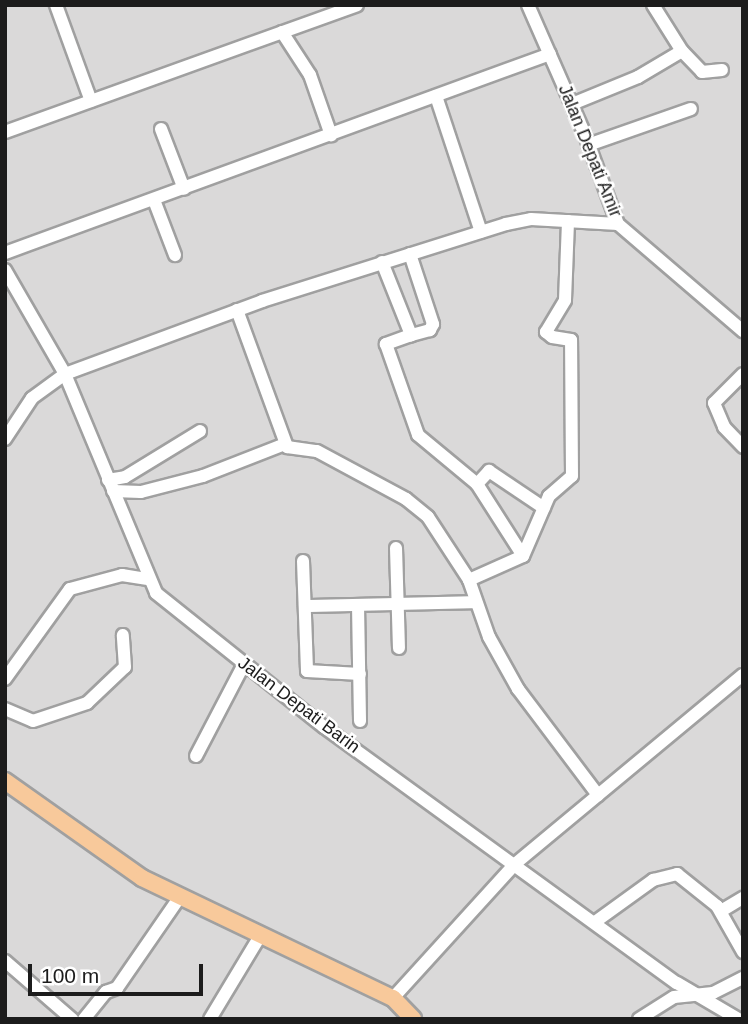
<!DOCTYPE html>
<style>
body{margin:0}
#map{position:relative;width:748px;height:1024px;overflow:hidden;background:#ede8e2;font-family:Arial,sans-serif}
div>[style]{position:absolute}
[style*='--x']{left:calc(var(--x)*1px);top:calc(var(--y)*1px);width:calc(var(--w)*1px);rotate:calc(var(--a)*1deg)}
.residential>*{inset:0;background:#dad9d9;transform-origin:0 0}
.roads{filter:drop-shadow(2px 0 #a0a0a0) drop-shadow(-2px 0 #a0a0a0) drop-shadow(0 2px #a0a0a0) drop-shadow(0 -2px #a0a0a0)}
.minor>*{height:12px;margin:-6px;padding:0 6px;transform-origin:6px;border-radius:6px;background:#fff}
.major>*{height:16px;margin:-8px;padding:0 8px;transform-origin:8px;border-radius:8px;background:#f8c99b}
span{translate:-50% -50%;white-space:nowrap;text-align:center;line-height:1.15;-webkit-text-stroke:5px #fff;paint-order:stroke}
.street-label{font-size:18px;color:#1c1c1c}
.frame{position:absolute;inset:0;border:7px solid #1c1c1c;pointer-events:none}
.scale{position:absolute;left:28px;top:964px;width:175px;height:32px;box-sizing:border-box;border:4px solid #1c1c1c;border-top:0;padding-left:9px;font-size:21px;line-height:24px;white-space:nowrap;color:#1c1c1c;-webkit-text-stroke:5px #fff;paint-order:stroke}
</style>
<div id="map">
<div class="residential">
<i style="left:5px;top:5px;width:738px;height:1014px"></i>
</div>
<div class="roads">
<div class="minor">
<i style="--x:56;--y:5;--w:102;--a:70"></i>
<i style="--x:528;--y:5;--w:142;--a:66.3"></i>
<i style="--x:585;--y:135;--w:95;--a:69.7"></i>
<i style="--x:618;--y:224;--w:165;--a:40.6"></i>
<i style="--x:653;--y:5;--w:54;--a:57.8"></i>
<i style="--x:282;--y:32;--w:51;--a:56.9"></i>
<i style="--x:310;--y:75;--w:64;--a:70.7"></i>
<i style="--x:436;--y:96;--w:143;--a:71.7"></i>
<i style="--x:572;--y:104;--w:71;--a:-22.2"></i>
<i style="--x:638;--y:77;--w:51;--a:-30.6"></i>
<i style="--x:682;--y:51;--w:29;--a:46"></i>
<i style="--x:702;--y:72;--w:20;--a:-6"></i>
<i style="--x:161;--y:129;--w:64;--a:69"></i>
<i style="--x:5;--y:132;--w:374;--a:-19.8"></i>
<i style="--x:588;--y:145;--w:109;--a:-19.3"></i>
<i style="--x:154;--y:200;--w:59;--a:69.1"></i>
<i style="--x:5;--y:253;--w:580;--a:-20.06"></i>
<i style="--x:410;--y:254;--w:74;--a:71.8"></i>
<i style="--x:433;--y:324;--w:7;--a:117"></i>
<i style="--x:430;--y:330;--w:20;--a:165"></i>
<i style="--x:382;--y:262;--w:79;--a:68.3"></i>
<i style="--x:411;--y:335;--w:27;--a:160"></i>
<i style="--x:386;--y:344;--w:96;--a:70.6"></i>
<i style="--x:418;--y:435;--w:77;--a:39.7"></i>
<i style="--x:477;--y:484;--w:18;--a:-47"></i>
<i style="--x:489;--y:471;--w:66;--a:33.9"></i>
<i style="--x:5;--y:270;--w:120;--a:60"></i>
<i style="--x:65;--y:374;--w:237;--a:67.4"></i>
<i style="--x:156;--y:593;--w:215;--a:38.6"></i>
<i style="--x:324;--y:727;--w:436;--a:36"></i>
<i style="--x:677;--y:983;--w:71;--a:30.5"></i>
<i style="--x:237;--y:310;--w:146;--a:69.9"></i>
<i style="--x:287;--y:447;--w:30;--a:8"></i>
<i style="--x:317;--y:451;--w:101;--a:28.3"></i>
<i style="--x:406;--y:499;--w:28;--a:39"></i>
<i style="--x:428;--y:517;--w:75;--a:56.9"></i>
<i style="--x:469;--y:580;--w:59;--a:-24"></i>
<i style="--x:523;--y:556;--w:65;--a:-66.6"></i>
<i style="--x:549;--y:496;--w:30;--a:-41"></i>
<i style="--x:572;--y:476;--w:136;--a:-90.4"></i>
<i style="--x:571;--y:340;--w:19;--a:-171"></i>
<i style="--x:552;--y:337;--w:8;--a:-140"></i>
<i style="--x:546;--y:332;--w:37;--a:-59"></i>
<i style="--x:565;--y:300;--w:79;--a:-87.8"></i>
<i style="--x:743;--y:374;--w:41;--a:135"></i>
<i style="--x:714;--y:403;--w:26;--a:67"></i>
<i style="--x:724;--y:427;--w:28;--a:46"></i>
<i style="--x:5;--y:439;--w:49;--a:-56.6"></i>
<i style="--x:32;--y:398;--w:41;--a:-36"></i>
<i style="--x:65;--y:374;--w:210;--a:-20.3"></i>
<i style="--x:262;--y:301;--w:256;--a:-17.5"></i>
<i style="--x:506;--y:224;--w:25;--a:-11"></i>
<i style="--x:531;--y:219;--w:87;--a:3.3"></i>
<i style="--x:108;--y:480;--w:17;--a:-10"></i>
<i style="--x:125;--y:477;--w:88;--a:-31.5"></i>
<i style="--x:477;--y:484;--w:85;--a:57.4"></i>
<i style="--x:113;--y:491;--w:28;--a:2"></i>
<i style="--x:141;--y:492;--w:64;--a:-14.5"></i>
<i style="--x:203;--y:476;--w:88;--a:-21.3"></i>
<i style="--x:396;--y:548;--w:100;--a:88.3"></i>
<i style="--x:303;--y:561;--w:110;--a:87.9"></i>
<i style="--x:307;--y:671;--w:53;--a:3.2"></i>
<i style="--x:469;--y:580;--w:60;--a:70.7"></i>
<i style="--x:489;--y:637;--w:60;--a:60.9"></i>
<i style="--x:518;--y:689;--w:133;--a:53"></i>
<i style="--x:358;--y:605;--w:116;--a:89"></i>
<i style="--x:305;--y:606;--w:170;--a:-1.3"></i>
<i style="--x:5;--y:679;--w:111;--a:-54.2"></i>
<i style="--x:70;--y:589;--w:54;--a:-15.1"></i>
<i style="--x:122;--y:575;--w:26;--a:9"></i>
<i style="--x:5;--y:709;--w:30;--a:23"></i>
<i style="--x:33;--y:721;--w:57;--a:-18.4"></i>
<i style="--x:87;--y:703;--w:52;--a:-43.5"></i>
<i style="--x:125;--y:667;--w:32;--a:-94"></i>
<i style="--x:196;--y:756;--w:104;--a:-62.4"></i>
<i style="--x:721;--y:911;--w:26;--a:-31"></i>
<i style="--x:595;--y:922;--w:72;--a:-35.9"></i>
<i style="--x:653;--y:880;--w:25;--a:-14"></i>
<i style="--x:677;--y:874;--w:51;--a:38.7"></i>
<i style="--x:717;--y:906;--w:53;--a:60.5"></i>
<i style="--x:5;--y:961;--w:89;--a:40.9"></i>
<i style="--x:393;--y:998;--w:181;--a:-47.7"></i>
<i style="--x:515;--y:864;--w:296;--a:-39.7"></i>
<i style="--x:84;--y:1019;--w:35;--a:-51"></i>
<i style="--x:106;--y:992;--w:12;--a:-20"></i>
<i style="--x:117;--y:988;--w:109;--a:-55.4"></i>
<i style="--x:210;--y:1019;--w:97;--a:-58.9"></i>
<i style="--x:639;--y:1019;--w:41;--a:-32.2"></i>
<i style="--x:674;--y:997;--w:39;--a:-6"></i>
<i style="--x:713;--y:993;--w:34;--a:-27"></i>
</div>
<div class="major">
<i style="--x:5;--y:781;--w:168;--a:35.3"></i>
<i style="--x:142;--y:878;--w:278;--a:25.6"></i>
<i style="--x:393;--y:998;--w:29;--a:46"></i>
</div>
</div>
<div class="street-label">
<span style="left:590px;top:151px;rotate:68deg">Jalan Depati Amir</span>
<span style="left:299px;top:705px;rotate:37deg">Jalan Depati Barin</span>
</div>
<div class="frame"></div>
<div class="scale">100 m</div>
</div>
